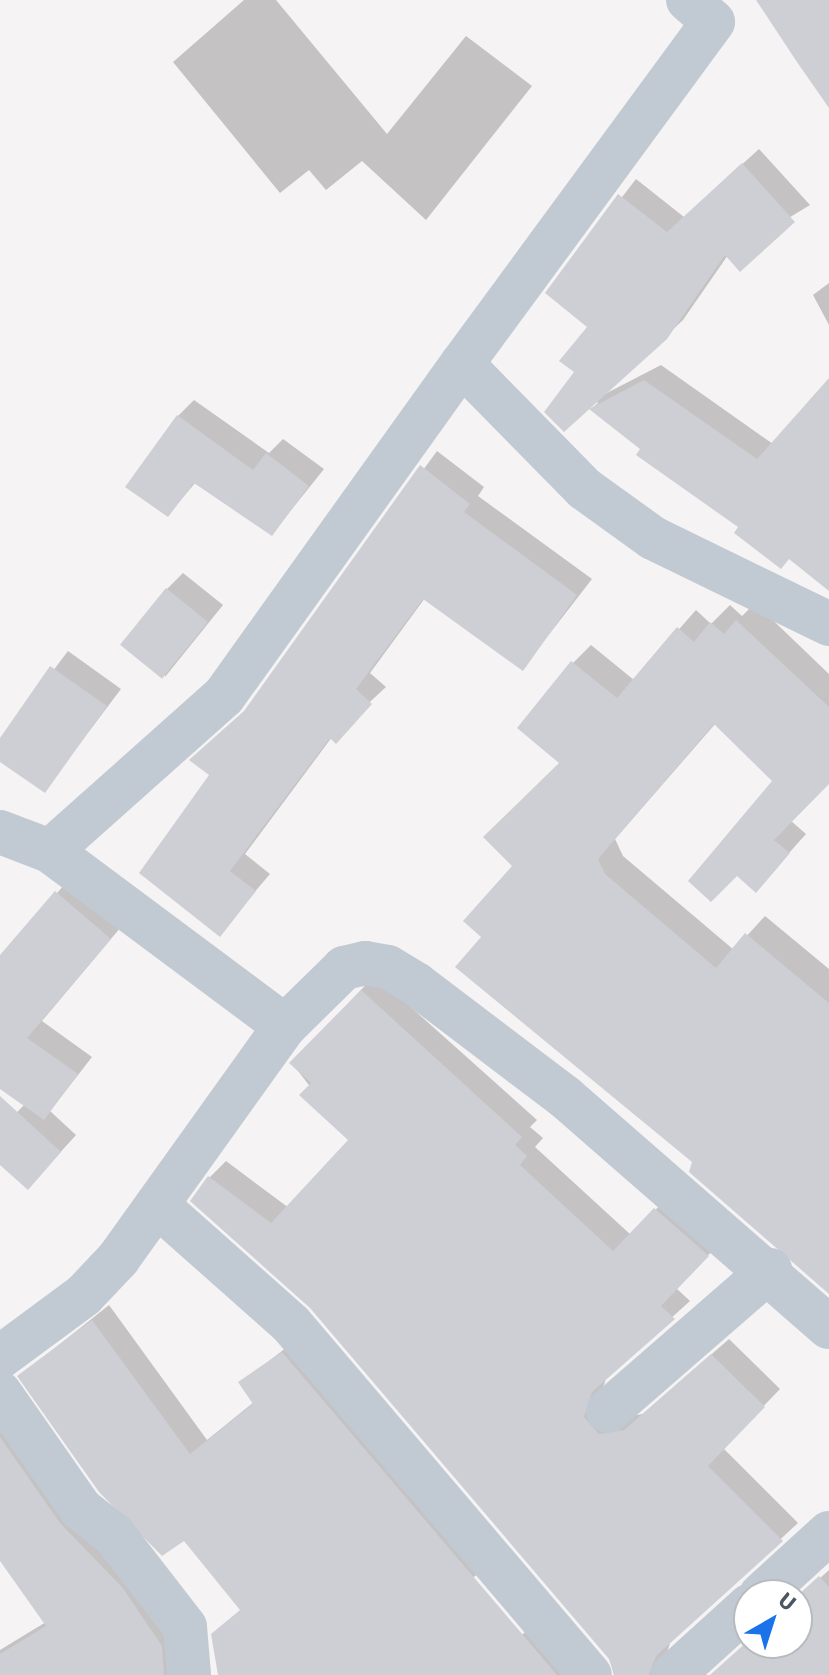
<!DOCTYPE html>
<style>
body{margin:0}
#map{position:relative;width:829px;height:1675px;overflow:hidden;background:#f5f3f3;font-family:Signika,sans-serif}
div>[style]{position:absolute}
[style*='--x']{left:calc(var(--x)*1px);top:calc(var(--y)*1px);width:calc(var(--w)*1px);rotate:calc(var(--a)*1deg)}
.shadow>*{inset:0;background:#0003}
.building>*{inset:0;background:#cdcfd5;transform-origin:0 0}
.minor>*{height:44px;margin:-22px;padding:0 22px;transform-origin:22px;border-radius:22px;background:#c1cad2}
span{translate:-50% -50%;white-space:nowrap;text-align:center;line-height:1.15;-webkit-text-stroke:8px #fff;paint-order:stroke}
.north{position:absolute;left:733px;top:1579px;width:80px;height:80px;box-sizing:border-box;background:#fff;border:2px solid #b7bbc0;border-radius:50%;rotate:39deg;font-size:22px;font-weight:700;line-height:32px;text-align:center;color:#4a5661}
.north::after{content:'';display:block;margin:auto;width:28px;height:36px;background:#1a73e8;clip-path:polygon(50% 0,100% 100%,50% 72%,0 100%)}
</style>
<div id="map">
<div class="shadow">
<i style="clip-path:polygon(244px 0,276px 0,387px 134px,466px 36px,532px 86px,426px 220px,362px 161px,326px 190px,309px 170px,280px 193px,173px 62px)"></i>
<i style="clip-path:polygon(759px 149px,810px 205px,728px 255px,683px 320px,603px 395px,661px 365px,773px 444px,829px 381px,829px 589px,592px 408px,598px 403px,576px 372px,590px 326px,548px 293px,636px 179px,684px 217px)"></i>
<i style="clip-path:polygon(829px 283px,829px 325px,813px 295px)"></i>
<i style="clip-path:polygon(194px 400px,269px 453px,283px 439px,324px 469px,272px 534px,196px 482px,168px 515px,178px 416px)"></i>
<i style="clip-path:polygon(437px 451px,484px 487px,478px 496px,592px 579px,523px 668px,425px 598px,370px 673px,386px 687px,332px 737px,245px 854px,270px 874px,219px 934px,212px 775px,249px 708px)"></i>
<i style="clip-path:polygon(183px 573px,223px 605px,165px 677px,167px 589px)"></i>
<i style="clip-path:polygon(755px 603px,829px 674px,829px 781px,790px 820px,806px 834px,756px 890px,775px 781px,716px 723px,615px 839px,623px 856px,734px 950px,765px 916px,829px 969px,829px 1290px,695px 1161px,484px 937px,562px 763px,573px 663px,591px 645px,634px 680px,696px 610px,711px 624px,730px 605px,742px 616px)"></i>
<i style="clip-path:polygon(68px 651px,121px 689px,44px 791px,0 759px,0 741px)"></i>
<i style="clip-path:polygon(72px 876px,126px 921px,42px 1021px,92px 1057px,50px 1111px,76px 1135px,28px 1188px,0 1162px,0 1130px,25px 1104px,0 1086px,0 958px)"></i>
<i style="clip-path:polygon(375px 975px,537px 1120px,530px 1127px,543px 1138px,535px 1147px,631px 1235px,672px 1193px,725px 1238px,676px 1288px,690px 1301px,607px 1376px,599px 1399px,616px 1418px,643px 1414px,729px 1339px,780px 1389px,723px 1448px,798px 1523px,671px 1640px,664px 1662px,671px 1675px,614px 1675px,611px 1659px,209px 1178px,226px 1161px,289px 1208px,351px 1140px,292px 1063px)"></i>
<i style="clip-path:polygon(109px 1305px,207px 1440px,254px 1402px,241px 1382px,299px 1338px,491px 1563px,354px 1675px,301px 1675px,184px 1538px,20px 1376px)"></i>
<i style="clip-path:polygon(0 1398px,177px 1630px,168px 1675px,0 1675px,0 1650px,46px 1622px,0 1558px)"></i>
<i style="clip-path:polygon(829px 1570px,829px 1675px,711px 1675px,797px 1643px,797px 1599px)"></i>
<i style="clip-path:polygon(540px 1619px,588px 1675px,476px 1675px)"></i>
</div>
<div class="building">
<i style="clip-path:polygon(756px 0,829px 0,829px 108px,797px 62px)"></i>
<i style="clip-path:polygon(742px 163px,795px 222px,740px 272px,725px 255px,667px 339px,564px 432px,544px 412px,574px 372px,559px 361px,587px 327px,545px 293px,618px 194px,667px 232px)"></i>
<i style="clip-path:polygon(829px 378px,829px 591px,789px 559px,781px 569px,734px 533px,738px 527px,636px 455px,640px 449px,589px 409px,644px 380px,757px 459px)"></i>
<i style="clip-path:polygon(177px 415px,253px 470px,266px 453px,309px 486px,272px 536px,194px 483px,168px 517px,125px 487px)"></i>
<i style="clip-path:polygon(420px 465px,470px 504px,464px 512px,577px 595px,523px 671px,423px 599px,356px 689px,372px 704px,336px 744px,330px 738px,230px 871px,256px 891px,220px 937px,139px 873px,209px 775px,189px 760px,244px 711px)"></i>
<i style="left:166px;top:588px;width:54px;height:73px;rotate:39deg"></i>
<i style="clip-path:polygon(736px 620px,829px 707px,829px 784px,774px 840px,790px 853px,756px 893px,737px 876px,711px 902px,688px 881px,772px 781px,714px 724px,598px 859px,605px 874px,716px 968px,745px 933px,829px 1003px,829px 1294px,689px 1172px,692px 1162px,455px 967px,481px 937px,463px 921px,512px 866px,483px 837px,559px 763px,517px 728px,571px 661px,617px 698px,677px 627px,694px 642px,710px 622px,724px 634px)"></i>
<i style="clip-path:polygon(50px 666px,107px 706px,45px 793px,0 762px,0 738px)"></i>
<i style="clip-path:polygon(55px 891px,111px 939px,27px 1038px,78px 1074px,44px 1120px,0 1089px,0 955px)"></i>
<i style="clip-path:polygon(361px 990px,522px 1137px,515px 1145px,527px 1156px,520px 1165px,613px 1251px,654px 1208px,709px 1256px,661px 1306px,675px 1319px,592px 1392px,584px 1417px,599px 1434px,624px 1430px,711px 1354px,765px 1407px,708px 1466px,783px 1541px,656px 1656px,649px 1675px,614px 1675px,609px 1659px,310px 1308px,190px 1201px,208px 1176px,271px 1223px,348px 1140px,299px 1095px,311px 1083px,289px 1063px)"></i>
<i style="clip-path:polygon(0 1096px,61px 1152px,28px 1190px,0 1165px)"></i>
<i style="clip-path:polygon(92px 1320px,190px 1454px,253px 1404px,238px 1382px,282px 1352px,557px 1675px,218px 1675px,211px 1634px,240px 1610px,184px 1541px,162px 1556px,99px 1492px,17px 1376px)"></i>
<i style="clip-path:polygon(0 1437px,60px 1523px,122px 1587px,162px 1646px,164px 1675px,0 1675px,0 1654px,46px 1626px,0 1561px)"></i>
<i style="clip-path:polygon(819px 1576px,829px 1587px,829px 1675px,710px 1675px,749px 1640px,797px 1643px,797px 1596px)"></i>
</div>
<div class="minor">
<i style="--x:688;--y:0;--w:33;--a:41"></i>
<i style="--x:713;--y:22;--w:424;--a:126.3"></i>
<i style="--x:462;--y:364;--w:175;--a:45.5"></i>
<i style="--x:585;--y:489;--w:84;--a:35.8"></i>
<i style="--x:653;--y:538;--w:196;--a:26"></i>
<i style="--x:0;--y:832;--w:53;--a:20.8"></i>
<i style="--x:50;--y:851;--w:293;--a:36.7"></i>
<i style="--x:50;--y:851;--w:233;--a:-41.7"></i>
<i style="--x:224;--y:696;--w:408;--a:-54.4"></i>
<i style="--x:157;--y:1205;--w:179;--a:41.6"></i>
<i style="--x:291;--y:1324;--w:461;--a:49.6"></i>
<i style="--x:0;--y:1357;--w:104;--a:-36.4"></i>
<i style="--x:84;--y:1295;--w:50;--a:-46.6"></i>
<i style="--x:118;--y:1259;--w:287;--a:-54.4"></i>
<i style="--x:285;--y:1026;--w:83;--a:-44.5"></i>
<i style="--x:344;--y:968;--w:22;--a:-13"></i>
<i style="--x:365;--y:963;--w:23;--a:10"></i>
<i style="--x:388;--y:967;--w:33;--a:31"></i>
<i style="--x:416;--y:984;--w:187;--a:37.2"></i>
<i style="--x:565;--y:1097;--w:350;--a:41.1"></i>
<i style="--x:0;--y:1393;--w:141;--a:55.1"></i>
<i style="--x:81;--y:1509;--w:42;--a:38.2"></i>
<i style="--x:114;--y:1535;--w:116;--a:52.3"></i>
<i style="--x:185;--y:1627;--w:48;--a:85.2"></i>
<i style="--x:608;--y:1411;--w:215;--a:-41"></i>
<i style="--x:761;--y:1595;--w:92;--a:-42.4"></i>
<i style="--x:673;--y:1675;--w:103;--a:-42.2"></i>
</div>
<div class="north">U</div>
</div>
